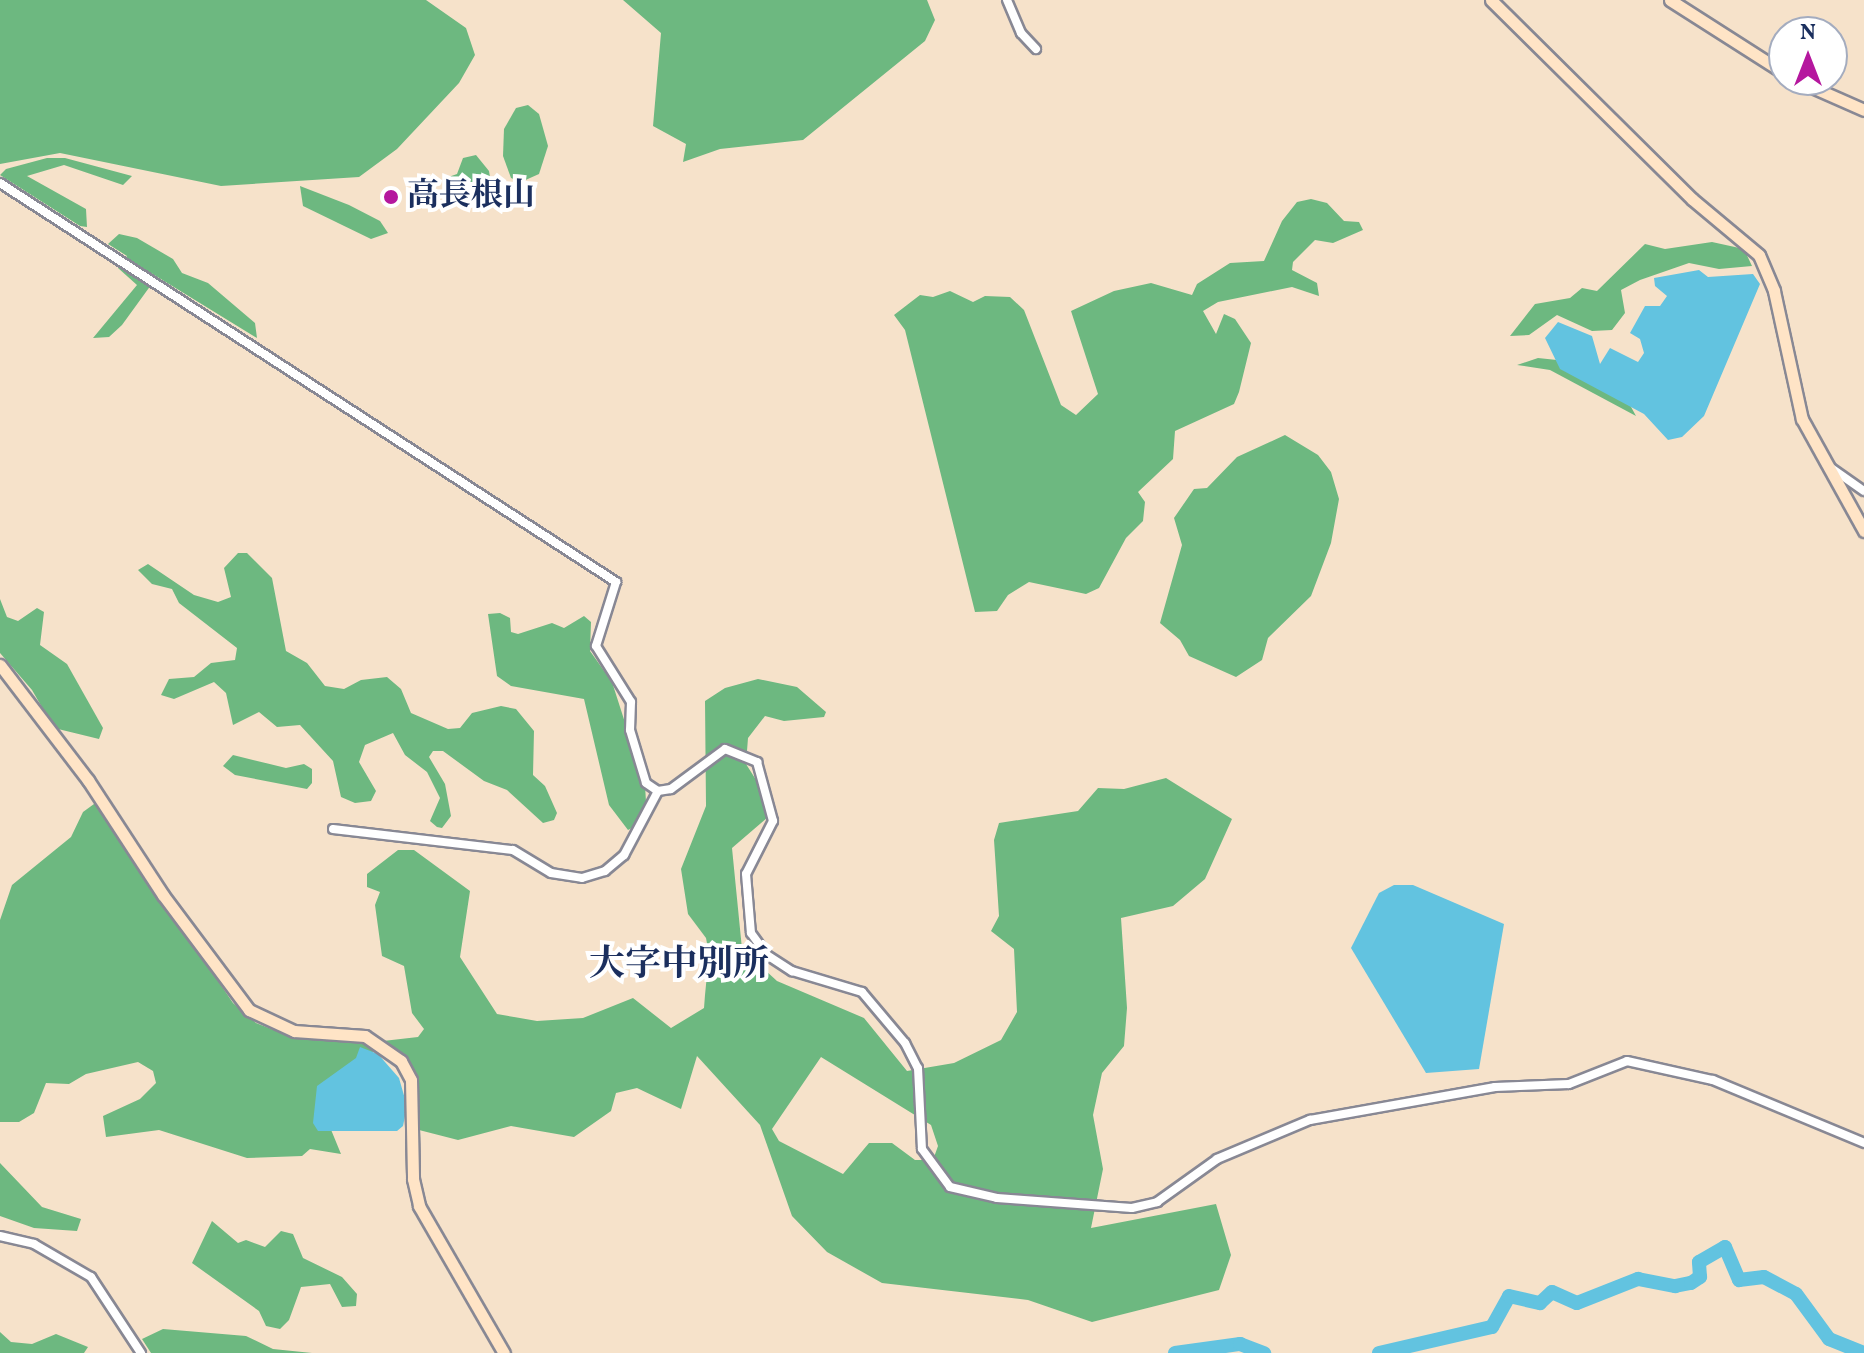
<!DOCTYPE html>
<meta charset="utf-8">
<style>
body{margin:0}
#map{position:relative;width:1864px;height:1353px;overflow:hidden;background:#f6e2ca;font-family:Vollkorn,"Noto Serif JP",serif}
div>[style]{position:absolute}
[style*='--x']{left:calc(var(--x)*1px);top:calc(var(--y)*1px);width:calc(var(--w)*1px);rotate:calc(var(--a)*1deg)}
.forest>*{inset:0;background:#6db880}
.water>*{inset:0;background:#62c3e0}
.river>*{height:14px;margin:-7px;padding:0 7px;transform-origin:7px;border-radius:7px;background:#62c3e0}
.roads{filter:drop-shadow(2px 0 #888894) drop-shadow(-2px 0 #888894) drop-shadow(0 2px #888894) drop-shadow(0 -2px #888894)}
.street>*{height:8px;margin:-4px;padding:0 4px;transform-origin:4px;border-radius:4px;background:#fff}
.secondary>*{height:11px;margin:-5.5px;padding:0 5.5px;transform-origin:5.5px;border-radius:5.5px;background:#ffe4c6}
.dots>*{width:22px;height:22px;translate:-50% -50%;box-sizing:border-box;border:4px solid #fff;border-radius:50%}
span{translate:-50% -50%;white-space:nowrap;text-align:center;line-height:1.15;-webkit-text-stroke:8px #fff;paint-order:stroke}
.poi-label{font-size:32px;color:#1b2f5e;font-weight:700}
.left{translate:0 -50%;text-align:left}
.quarter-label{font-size:36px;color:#1b2f5e;font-weight:700}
.north{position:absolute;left:1768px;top:16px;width:80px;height:80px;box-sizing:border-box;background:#fff;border:2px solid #a4acbf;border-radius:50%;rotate:0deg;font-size:22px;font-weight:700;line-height:32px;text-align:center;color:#1b2f5e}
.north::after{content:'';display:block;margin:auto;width:28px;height:36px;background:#b5179e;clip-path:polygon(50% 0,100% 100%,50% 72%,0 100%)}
</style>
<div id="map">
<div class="forest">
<i style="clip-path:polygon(0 0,426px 0,466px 28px,475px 55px,459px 83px,397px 149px,359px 177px,221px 186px,60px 153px,0 164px)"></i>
<i style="clip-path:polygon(623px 0,927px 0,935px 20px,925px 41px,803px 140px,720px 149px,683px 162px,686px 144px,653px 126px,661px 33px)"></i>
<i style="clip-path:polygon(528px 105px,539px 114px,548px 146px,539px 174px,521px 182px,511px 178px,503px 156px,504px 129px,516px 108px)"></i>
<i style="clip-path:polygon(476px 155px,489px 171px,491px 183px,484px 192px,473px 200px,443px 193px,443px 179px,457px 174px,463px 158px)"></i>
<i style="clip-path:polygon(47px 158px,65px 158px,132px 176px,123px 185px,64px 165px,27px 176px,86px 209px,87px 227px,80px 226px,0 175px,6px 169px)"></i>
<i style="clip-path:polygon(300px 186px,349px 205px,380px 221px,388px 233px,371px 239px,303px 206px)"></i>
<i style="clip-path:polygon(1311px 199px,1327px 203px,1344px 221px,1359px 222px,1363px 230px,1333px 243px,1315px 240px,1293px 262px,1292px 270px,1317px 283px,1319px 296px,1292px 287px,1218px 302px,1203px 311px,1216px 334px,1224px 314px,1235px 319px,1251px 343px,1239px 392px,1234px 404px,1175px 431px,1173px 459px,1138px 492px,1145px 502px,1143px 521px,1126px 538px,1099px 588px,1086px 594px,1029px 582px,1008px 595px,997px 611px,975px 612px,905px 330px,894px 315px,920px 295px,933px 297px,950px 291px,973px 302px,985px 296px,1010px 297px,1024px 310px,1061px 405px,1076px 415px,1098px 394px,1071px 311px,1114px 291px,1151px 283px,1192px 295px,1197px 284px,1230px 263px,1264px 261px,1282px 221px,1297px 202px)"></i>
<i style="clip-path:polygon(119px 234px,137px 238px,173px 259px,182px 273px,208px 283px,255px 323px,257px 338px,151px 273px,151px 285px,122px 325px,109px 337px,93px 338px,137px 285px,118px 268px,127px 256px,108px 244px)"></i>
<i style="clip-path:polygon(1712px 242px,1744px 249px,1752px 266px,1719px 269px,1689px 263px,1640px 280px,1621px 290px,1625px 313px,1612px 330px,1592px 331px,1557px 315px,1529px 335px,1510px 336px,1535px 304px,1570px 298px,1582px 288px,1597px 291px,1645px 244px,1665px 249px)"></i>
<i style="clip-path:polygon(1538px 358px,1557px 360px,1630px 405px,1636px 416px,1550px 370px,1517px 365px)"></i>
<i style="clip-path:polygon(1285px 435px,1318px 455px,1331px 472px,1339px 499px,1331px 543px,1311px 596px,1268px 638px,1262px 660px,1236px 677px,1189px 656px,1180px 640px,1160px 623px,1182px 545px,1174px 518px,1194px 489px,1207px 488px,1237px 457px)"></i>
<i style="clip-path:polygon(238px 553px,247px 553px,272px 578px,286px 651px,307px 663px,325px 686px,344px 689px,361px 680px,387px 677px,401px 689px,411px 713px,448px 729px,460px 728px,472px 713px,501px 706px,516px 709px,534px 731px,533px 775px,545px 786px,557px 813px,554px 820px,543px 823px,507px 790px,484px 781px,443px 751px,433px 751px,429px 757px,445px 784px,451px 816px,442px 828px,437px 827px,430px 821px,440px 798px,427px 772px,405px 755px,393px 733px,365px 745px,359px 762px,376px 791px,371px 801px,355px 803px,341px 797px,333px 761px,300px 725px,277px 727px,259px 712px,233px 725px,226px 693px,214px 682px,174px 699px,161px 695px,169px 679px,194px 677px,211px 663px,235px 660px,237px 648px,179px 603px,172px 589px,152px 584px,138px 570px,148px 564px,194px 595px,218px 602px,231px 597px,224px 568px)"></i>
<i style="clip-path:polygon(0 599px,7px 617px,18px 621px,37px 608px,44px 612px,40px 645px,67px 664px,103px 728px,99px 739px,54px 728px,32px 690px,0 653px)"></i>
<i style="clip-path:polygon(500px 613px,510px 618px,511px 632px,518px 634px,552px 623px,564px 628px,584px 616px,591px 622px,590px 651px,612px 682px,645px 785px,646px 802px,634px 827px,628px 830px,609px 805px,584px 699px,511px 686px,497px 676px,488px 614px)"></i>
<i style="clip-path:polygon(evenodd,758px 679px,797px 687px,826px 712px,824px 717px,784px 721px,765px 716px,748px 738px,746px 764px,765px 794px,768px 817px,732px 848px,742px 949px,777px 981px,864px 1018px,907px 1071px,954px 1063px,1001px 1040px,1017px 1012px,1014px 949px,991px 931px,999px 916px,994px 840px,999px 823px,1078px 811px,1098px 788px,1124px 789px,1166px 778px,1232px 819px,1205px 879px,1173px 906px,1121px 918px,1127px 1008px,1124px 1046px,1102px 1073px,1093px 1115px,1103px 1169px,1091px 1228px,1216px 1204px,1231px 1255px,1219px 1290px,1092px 1322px,1028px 1300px,882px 1283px,827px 1252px,792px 1216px,760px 1125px,697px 1056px,681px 1109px,637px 1088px,616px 1093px,611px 1111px,574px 1137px,511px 1126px,458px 1140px,419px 1130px,415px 1073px,406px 1058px,383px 1041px,418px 1037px,424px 1029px,412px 1013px,404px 966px,382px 956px,375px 905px,380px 892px,367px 887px,367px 874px,398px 850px,414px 850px,470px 891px,460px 957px,497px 1014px,537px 1021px,583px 1018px,633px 998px,671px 1028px,704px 1008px,705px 995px,709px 954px,706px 938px,688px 914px,681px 869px,706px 806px,705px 701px,725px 688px,758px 679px,821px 1057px,931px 1125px,938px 1146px,933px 1160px,915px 1160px,892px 1143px,869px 1143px,843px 1174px,779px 1141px,772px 1129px,821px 1057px)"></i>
<i style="clip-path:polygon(233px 755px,286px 768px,304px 764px,312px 769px,312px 783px,307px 789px,235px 775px,223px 766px)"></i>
<i style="clip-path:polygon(94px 804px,99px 804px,233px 1003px,256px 1023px,284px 1034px,369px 1040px,374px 1050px,325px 1115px,341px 1154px,310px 1149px,302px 1156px,247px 1158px,159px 1130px,106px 1137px,103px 1116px,140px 1099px,156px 1083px,153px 1071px,138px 1062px,86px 1074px,69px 1084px,46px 1083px,34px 1113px,19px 1122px,0 1122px,0 920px,12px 885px,71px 837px,83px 812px)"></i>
<i style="clip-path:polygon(0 1163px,42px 1207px,81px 1219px,77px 1231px,34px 1228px,0 1216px)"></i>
<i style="clip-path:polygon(212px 1221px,238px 1243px,246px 1240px,265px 1247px,281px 1231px,293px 1234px,303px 1258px,342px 1277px,357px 1294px,356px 1306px,342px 1307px,330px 1284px,301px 1287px,289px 1320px,280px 1329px,266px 1326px,259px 1311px,192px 1263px)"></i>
<i style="clip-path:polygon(163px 1329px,246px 1336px,273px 1349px,312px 1353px,151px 1353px,142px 1339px)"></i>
<i style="clip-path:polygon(0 1332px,11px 1342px,32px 1344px,56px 1334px,88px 1347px,84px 1353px,0 1353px)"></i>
</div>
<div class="water">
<i style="clip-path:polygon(1699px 270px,1708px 277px,1753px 274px,1760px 284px,1704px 416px,1682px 437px,1668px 440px,1644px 414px,1560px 369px,1545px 338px,1558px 322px,1592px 336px,1600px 364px,1610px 348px,1638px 362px,1644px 353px,1640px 339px,1630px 333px,1645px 306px,1660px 306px,1667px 296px,1655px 286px,1654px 278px)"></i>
<i style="clip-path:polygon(1394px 885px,1413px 885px,1504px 924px,1479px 1069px,1426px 1073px,1351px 948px,1379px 893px)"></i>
<i style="clip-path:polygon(360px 1047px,378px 1054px,399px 1078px,407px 1106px,403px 1126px,397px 1131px,318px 1131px,313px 1123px,317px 1086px,356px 1058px)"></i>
</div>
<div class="river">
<i style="--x:1175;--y:1353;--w:66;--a:-7.9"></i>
<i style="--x:1240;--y:1344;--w:26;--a:21"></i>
<i style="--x:1379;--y:1353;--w:116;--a:-13"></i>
<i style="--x:1492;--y:1327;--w:35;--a:-61"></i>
<i style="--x:1509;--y:1296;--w:32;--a:13"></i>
<i style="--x:1540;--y:1303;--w:16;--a:-43"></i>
<i style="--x:1552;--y:1292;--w:27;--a:24"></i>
<i style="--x:1577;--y:1303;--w:66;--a:-21.5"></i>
<i style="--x:1638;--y:1279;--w:38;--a:11"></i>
<i style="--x:1675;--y:1286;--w:16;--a:-11"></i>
<i style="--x:1691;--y:1283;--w:11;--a:-34"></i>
<i style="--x:1700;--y:1277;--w:15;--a:-94"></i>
<i style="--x:1699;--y:1262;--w:30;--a:-30"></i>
<i style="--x:1725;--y:1247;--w:36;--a:67"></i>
<i style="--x:1739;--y:1280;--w:25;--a:-7"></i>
<i style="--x:1764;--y:1277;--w:36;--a:28"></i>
<i style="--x:1796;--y:1294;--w:56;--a:53.7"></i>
<i style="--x:1829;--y:1339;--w:37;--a:22"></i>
</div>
<div class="roads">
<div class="street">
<i style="--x:1007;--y:0;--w:36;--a:67"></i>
<i style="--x:1021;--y:33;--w:22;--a:47"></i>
<i style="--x:0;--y:183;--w:734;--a:32.93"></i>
<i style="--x:616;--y:582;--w:67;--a:107.4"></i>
<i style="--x:596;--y:646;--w:66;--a:58"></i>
<i style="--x:631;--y:702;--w:28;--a:92"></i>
<i style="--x:630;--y:730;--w:55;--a:73.2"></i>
<i style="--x:646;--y:783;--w:14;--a:34"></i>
<i style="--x:658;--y:791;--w:13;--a:-9"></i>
<i style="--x:671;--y:789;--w:67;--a:-36.5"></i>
<i style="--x:725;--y:749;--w:35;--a:22"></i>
<i style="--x:757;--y:762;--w:61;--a:74.8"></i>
<i style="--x:773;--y:821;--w:59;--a:117"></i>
<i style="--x:746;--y:874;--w:59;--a:85.2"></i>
<i style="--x:751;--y:933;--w:27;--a:54"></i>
<i style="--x:767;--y:955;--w:30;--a:33"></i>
<i style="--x:792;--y:971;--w:73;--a:16.7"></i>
<i style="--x:862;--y:992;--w:67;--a:49.9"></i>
<i style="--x:905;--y:1043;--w:28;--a:63"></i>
<i style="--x:918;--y:1068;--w:81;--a:87.2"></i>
<i style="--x:922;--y:1149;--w:47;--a:53.6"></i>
<i style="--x:950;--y:1187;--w:48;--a:13.2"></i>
<i style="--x:997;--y:1198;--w:135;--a:4.2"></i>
<i style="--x:1132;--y:1208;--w:26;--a:-13"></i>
<i style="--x:1157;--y:1202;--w:74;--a:-35.6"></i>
<i style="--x:1217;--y:1159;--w:101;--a:-22.8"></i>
<i style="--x:1310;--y:1120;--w:188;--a:-10.1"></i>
<i style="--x:1495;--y:1087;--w:74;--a:-2.3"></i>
<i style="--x:1569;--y:1084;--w:62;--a:-21.6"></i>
<i style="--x:1627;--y:1061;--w:88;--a:12.5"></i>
<i style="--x:1713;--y:1080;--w:164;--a:22.6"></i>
<i style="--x:1827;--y:465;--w:45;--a:35.1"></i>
<i style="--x:333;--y:829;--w:181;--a:6.7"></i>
<i style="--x:513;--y:850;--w:44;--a:31.2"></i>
<i style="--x:551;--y:873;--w:31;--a:9"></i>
<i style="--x:582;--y:878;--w:24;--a:-17"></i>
<i style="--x:605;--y:871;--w:25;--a:-40"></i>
<i style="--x:624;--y:855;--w:72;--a:-62"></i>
<i style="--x:0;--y:1236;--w:35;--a:13"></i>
<i style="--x:34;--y:1244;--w:66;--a:30.1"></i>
<i style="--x:91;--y:1277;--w:91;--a:56.7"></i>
</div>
<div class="secondary">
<i style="--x:1491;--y:0;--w:283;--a:44.7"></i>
<i style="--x:1692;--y:199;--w:87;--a:39.9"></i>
<i style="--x:1759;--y:255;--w:39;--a:67"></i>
<i style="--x:1774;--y:291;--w:131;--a:77.7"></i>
<i style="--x:1802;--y:419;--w:128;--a:61"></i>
<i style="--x:1670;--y:0;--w:135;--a:32.6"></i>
<i style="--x:1796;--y:80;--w:74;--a:23.8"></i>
<i style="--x:0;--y:665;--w:145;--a:52.6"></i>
<i style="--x:88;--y:780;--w:137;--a:56.9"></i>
<i style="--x:163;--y:895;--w:144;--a:53.2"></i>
<i style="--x:249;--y:1010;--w:50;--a:25"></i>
<i style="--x:294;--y:1031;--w:71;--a:4"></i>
<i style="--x:365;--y:1036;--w:44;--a:34.8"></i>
<i style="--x:401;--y:1061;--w:21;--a:62"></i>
<i style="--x:411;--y:1080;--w:99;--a:88.8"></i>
<i style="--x:413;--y:1179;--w:28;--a:77"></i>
<i style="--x:419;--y:1206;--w:170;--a:60"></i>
</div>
</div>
<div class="dots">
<i style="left:391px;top:197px;background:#b5179e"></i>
</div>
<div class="poi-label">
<span class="left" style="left:407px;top:197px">高長根山</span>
</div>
<div class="quarter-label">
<span style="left:679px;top:967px">大字中別所</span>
</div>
<div class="north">N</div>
</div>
